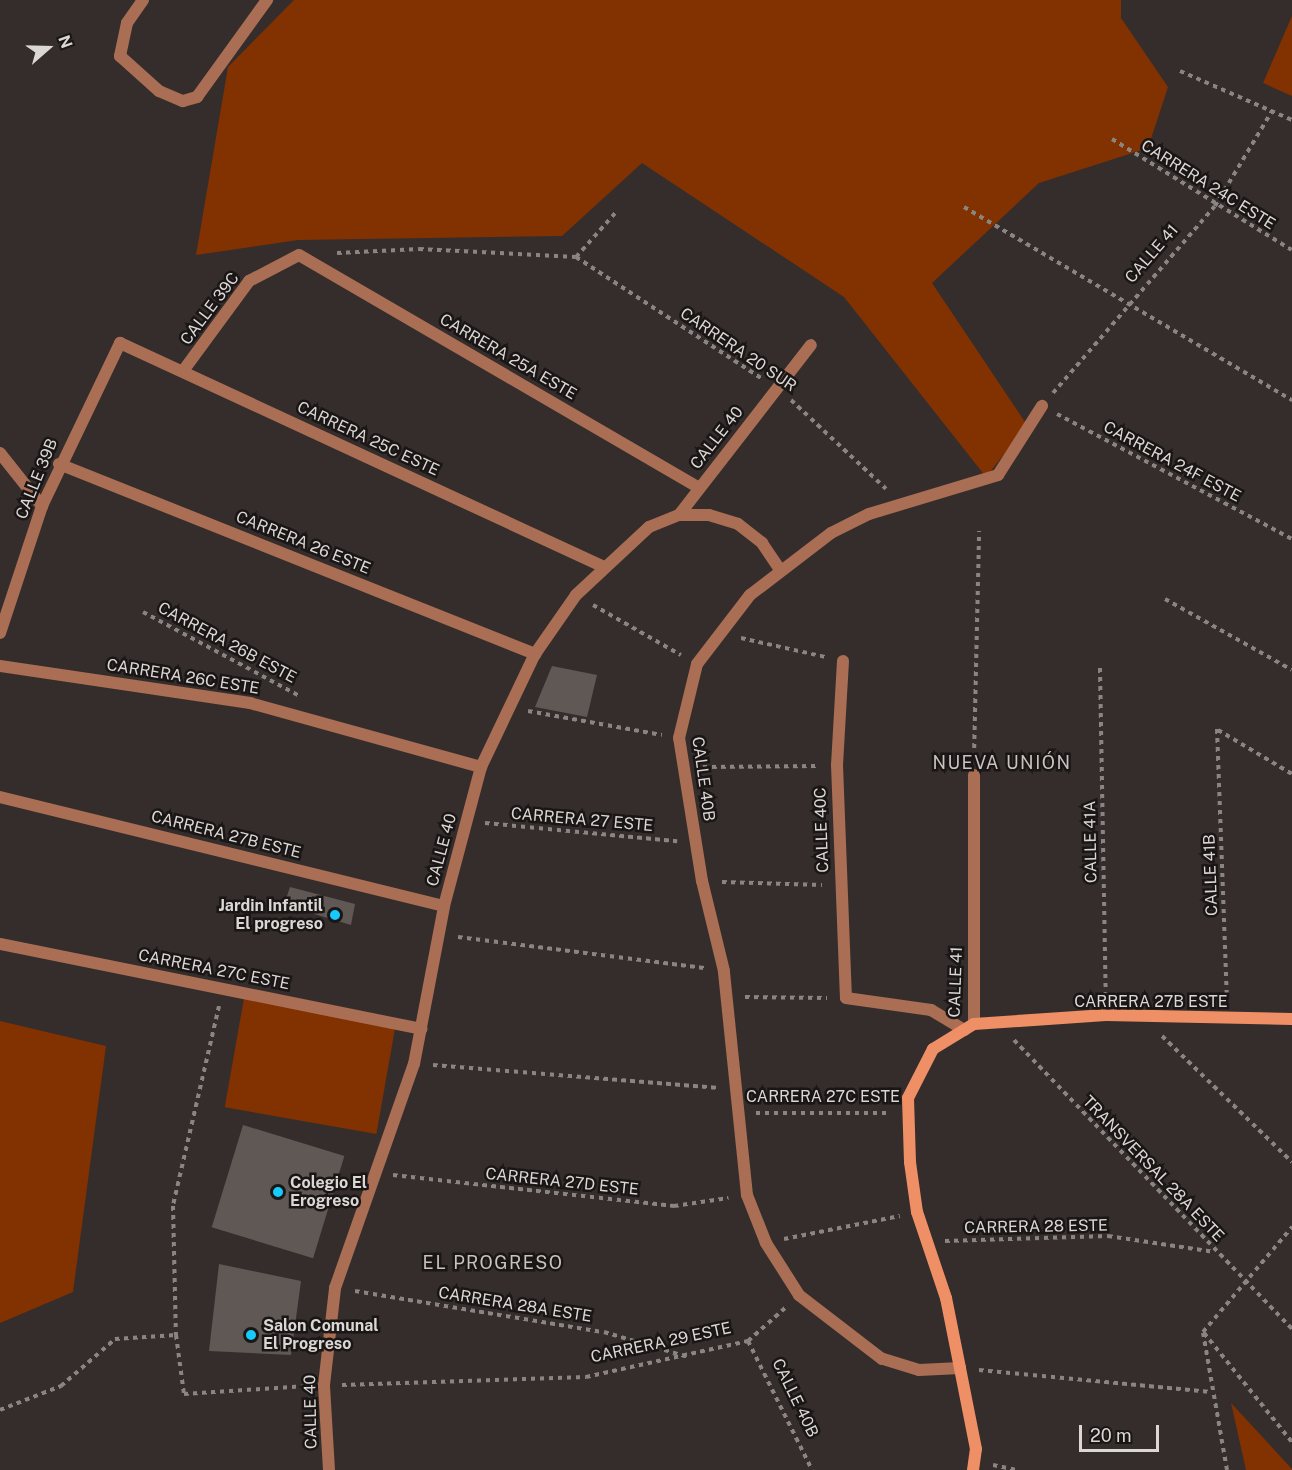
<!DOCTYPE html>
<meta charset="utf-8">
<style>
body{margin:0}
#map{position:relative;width:1292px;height:1470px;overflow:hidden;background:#342d2b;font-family:"Public Sans",sans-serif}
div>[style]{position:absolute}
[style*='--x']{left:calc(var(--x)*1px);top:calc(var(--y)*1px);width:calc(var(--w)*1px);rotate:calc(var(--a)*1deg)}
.green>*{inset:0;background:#823100;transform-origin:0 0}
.building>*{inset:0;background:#5f5855;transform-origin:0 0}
.path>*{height:4px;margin-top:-2px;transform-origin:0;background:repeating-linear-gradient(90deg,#8a8583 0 4.5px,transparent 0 9px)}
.street>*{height:12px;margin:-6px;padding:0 6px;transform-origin:6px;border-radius:6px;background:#a96e54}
.secondary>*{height:12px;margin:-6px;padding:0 6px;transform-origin:6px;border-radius:6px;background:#ee8f65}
.dots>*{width:16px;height:16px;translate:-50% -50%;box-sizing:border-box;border:3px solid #191615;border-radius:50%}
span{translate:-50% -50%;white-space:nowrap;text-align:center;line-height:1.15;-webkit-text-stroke:5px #191615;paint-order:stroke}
.street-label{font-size:16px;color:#dbd7d5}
.poi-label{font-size:16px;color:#dbd7d5;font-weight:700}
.right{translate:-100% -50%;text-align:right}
.left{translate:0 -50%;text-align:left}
.neighbourhood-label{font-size:18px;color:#cac2bf;letter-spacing:1.5px}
.north{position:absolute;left:18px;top:18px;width:60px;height:60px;-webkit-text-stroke:4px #191615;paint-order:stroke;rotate:70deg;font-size:16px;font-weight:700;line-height:24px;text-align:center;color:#dbd7d5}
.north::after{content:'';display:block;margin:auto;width:21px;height:27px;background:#dbd7d5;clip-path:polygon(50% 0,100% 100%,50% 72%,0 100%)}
.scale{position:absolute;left:1079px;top:1425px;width:80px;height:27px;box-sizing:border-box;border:3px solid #dbd7d5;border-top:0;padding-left:8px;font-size:18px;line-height:21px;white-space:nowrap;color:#dbd7d5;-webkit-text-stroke:4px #191615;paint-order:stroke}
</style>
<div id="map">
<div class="green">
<i style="clip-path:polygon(294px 0,1121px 0,1121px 18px,1168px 87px,1148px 148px,1039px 183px,932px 283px,1027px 425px,986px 477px,844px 297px,642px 163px,562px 236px,298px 240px,196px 255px,228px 67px)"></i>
<i style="clip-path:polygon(1292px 16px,1292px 96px,1263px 83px)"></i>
<i style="left:244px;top:998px;width:154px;height:111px;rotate:10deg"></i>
<i style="clip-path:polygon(0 1021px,106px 1046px,73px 1292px,0 1323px)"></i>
<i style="clip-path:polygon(1231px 1403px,1292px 1469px,1292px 1470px,1246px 1470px)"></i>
</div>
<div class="building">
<i style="clip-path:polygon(552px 666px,597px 675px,587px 717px,535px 707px)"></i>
<i style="clip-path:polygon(290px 887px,355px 904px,351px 925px,284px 905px)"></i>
<i style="left:243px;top:1125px;width:106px;height:107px;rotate:17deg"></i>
<i style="clip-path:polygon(219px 1264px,301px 1281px,291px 1355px,209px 1351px)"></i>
</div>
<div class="path">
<i style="--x:1180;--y:71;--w:122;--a:23.6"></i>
<i style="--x:1112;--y:139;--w:211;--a:31.7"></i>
<i style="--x:964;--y:207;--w:381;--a:30.5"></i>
<i style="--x:337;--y:253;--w:82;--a:-2.8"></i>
<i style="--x:419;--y:249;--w:157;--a:2.9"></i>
<i style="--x:576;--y:257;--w:221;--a:33.2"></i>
<i style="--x:576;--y:257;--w:62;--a:-48.3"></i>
<i style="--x:1053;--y:393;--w:247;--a:-49.1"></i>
<i style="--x:1215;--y:206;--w:111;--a:-59"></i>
<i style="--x:791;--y:400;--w:130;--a:43.1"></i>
<i style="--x:1057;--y:414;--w:266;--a:28"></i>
<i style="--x:1165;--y:599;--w:145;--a:29.2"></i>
<i style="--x:593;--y:605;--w:101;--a:29.6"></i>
<i style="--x:143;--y:612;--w:176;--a:28.2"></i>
<i style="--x:741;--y:638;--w:86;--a:12.7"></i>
<i style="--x:1100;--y:668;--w:329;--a:89"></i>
<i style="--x:528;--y:711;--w:136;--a:10.2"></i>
<i style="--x:1217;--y:729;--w:269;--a:87.9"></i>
<i style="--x:1218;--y:730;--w:86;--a:30.7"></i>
<i style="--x:974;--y:757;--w:226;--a:-88.7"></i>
<i style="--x:703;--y:767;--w:115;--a:-0.5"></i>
<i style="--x:485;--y:823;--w:193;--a:5.4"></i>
<i style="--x:722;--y:882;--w:100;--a:1.7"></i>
<i style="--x:458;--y:937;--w:248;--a:7.2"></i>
<i style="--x:745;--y:997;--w:82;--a:0.7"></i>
<i style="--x:219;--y:1006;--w:205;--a:103"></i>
<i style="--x:173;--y:1206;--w:129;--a:88.7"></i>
<i style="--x:176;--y:1335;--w:60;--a:82.3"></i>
<i style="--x:184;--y:1394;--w:123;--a:-3.7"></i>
<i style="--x:1162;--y:1036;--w:181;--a:44.1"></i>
<i style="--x:1014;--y:1040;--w:401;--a:46.1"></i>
<i style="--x:433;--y:1065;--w:287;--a:4.6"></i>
<i style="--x:756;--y:1113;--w:134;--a:0"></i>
<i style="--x:393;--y:1175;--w:283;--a:6.3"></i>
<i style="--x:674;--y:1206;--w:55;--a:-8.4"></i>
<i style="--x:784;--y:1239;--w:118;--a:-11.2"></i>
<i style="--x:945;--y:1241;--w:163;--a:-1.8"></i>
<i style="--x:1108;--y:1236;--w:108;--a:8.5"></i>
<i style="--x:355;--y:1291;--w:252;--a:9.4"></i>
<i style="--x:604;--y:1332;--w:88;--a:16.6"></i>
<i style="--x:1204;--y:1333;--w:140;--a:51.1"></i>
<i style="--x:748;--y:1341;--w:144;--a:63.6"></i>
<i style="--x:979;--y:1370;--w:233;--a:5.4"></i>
<i style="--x:342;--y:1385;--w:244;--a:-1.9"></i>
<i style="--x:586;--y:1377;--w:166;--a:-12.5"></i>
<i style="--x:748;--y:1341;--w:50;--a:-41.7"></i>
<i style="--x:0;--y:1410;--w:66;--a:-21.5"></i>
<i style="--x:61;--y:1386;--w:72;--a:-41"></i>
<i style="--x:115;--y:1339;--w:61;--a:-3.8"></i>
<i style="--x:993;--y:1465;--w:24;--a:12"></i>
<i style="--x:1227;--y:1470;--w:140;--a:-99.9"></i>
<i style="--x:1203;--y:1332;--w:138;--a:-49.7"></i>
</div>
<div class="street">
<i style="--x:143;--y:0;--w:28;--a:125"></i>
<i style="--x:127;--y:23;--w:34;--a:102"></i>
<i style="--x:120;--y:56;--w:52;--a:41.9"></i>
<i style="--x:159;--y:91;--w:26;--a:23"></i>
<i style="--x:183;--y:101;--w:15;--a:-16"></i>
<i style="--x:197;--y:97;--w:120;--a:-54.2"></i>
<i style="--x:183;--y:371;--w:112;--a:-53.7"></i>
<i style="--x:249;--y:281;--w:56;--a:-27.5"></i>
<i style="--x:299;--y:255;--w:463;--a:30.2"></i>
<i style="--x:0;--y:453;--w:68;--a:51.6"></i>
<i style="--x:59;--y:464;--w:513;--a:21.76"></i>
<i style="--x:679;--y:515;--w:30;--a:0"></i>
<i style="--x:709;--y:515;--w:30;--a:17"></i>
<i style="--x:738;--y:524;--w:31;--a:38"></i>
<i style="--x:762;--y:543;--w:30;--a:56"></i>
<i style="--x:0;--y:633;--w:134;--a:-71.7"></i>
<i style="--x:42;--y:506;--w:181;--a:-64.4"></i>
<i style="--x:120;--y:343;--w:531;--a:24.83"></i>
<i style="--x:843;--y:661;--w:104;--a:93.3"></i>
<i style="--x:837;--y:765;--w:233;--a:87.8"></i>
<i style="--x:846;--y:998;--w:86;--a:8"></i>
<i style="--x:931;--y:1010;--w:39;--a:31"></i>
<i style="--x:0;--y:666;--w:253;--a:8.4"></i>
<i style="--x:250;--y:703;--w:240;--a:15.5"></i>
<i style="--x:974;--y:775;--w:249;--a:90"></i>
<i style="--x:0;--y:797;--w:457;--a:13.8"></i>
<i style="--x:0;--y:944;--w:430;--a:11.4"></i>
<i style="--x:960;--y:1368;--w:41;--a:177.2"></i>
<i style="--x:919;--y:1370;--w:39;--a:-163"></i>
<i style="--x:882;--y:1359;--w:105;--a:-142.4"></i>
<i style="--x:799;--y:1295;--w:62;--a:-122.4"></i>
<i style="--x:766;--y:1243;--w:52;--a:-111.6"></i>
<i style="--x:747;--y:1195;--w:225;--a:-95.9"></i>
<i style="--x:724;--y:971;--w:93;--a:-103.7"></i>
<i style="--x:702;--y:881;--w:145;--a:-99.1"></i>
<i style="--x:679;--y:738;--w:76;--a:-76.3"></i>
<i style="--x:697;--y:664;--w:87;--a:-52.5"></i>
<i style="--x:750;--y:595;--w:102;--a:-37.4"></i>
<i style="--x:831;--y:533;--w:42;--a:-26.6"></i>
<i style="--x:869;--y:514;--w:135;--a:-16.8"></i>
<i style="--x:998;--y:475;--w:82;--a:-57.5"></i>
<i style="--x:329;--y:1470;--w:85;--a:-93.4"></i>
<i style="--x:324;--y:1385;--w:98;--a:-83.5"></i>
<i style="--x:335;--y:1288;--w:238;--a:-70.6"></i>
<i style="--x:414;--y:1064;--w:161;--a:-79.2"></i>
<i style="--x:444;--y:906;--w:144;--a:-75.1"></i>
<i style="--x:481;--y:767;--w:125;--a:-64.5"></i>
<i style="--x:535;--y:654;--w:72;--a:-55.2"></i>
<i style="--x:576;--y:595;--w:100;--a:-43"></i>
<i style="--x:649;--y:527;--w:32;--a:-22"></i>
<i style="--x:679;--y:515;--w:215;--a:-52.2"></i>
</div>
<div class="secondary">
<i style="--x:973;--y:1470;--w:21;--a:-82"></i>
<i style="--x:976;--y:1449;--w:83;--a:-101.2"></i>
<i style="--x:960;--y:1368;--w:71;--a:-101.3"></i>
<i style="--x:946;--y:1298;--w:91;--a:-108.6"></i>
<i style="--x:917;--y:1212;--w:50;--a:-98"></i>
<i style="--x:910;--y:1162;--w:64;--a:-91.8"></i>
<i style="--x:908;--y:1098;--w:55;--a:-63"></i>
<i style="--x:933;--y:1049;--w:48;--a:-31.4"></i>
<i style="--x:974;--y:1024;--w:132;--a:-3.9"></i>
<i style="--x:1106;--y:1015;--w:186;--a:1.2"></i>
</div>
<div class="dots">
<i style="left:335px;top:915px;background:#16cafb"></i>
<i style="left:278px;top:1192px;background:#16cafb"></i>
<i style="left:251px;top:1335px;background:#16cafb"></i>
</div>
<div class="street-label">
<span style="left:1208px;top:185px;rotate:32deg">CARRERA 24C ESTE</span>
<span style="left:1152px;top:254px;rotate:-49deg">CALLE 41</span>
<span style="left:210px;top:309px;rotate:-53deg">CALLE 39C</span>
<span style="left:738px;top:350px;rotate:34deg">CARRERA 20 SUR</span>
<span style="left:508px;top:357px;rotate:30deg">CARRERA 25A ESTE</span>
<span style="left:717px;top:438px;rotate:-52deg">CALLE 40</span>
<span style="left:368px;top:439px;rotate:25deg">CARRERA 25C ESTE</span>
<span style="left:1172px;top:462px;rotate:28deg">CARRERA 24F ESTE</span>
<span style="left:37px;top:479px;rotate:-68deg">CALLE 39B</span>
<span style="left:303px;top:543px;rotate:22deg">CARRERA 26 ESTE</span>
<span style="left:227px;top:643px;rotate:28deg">CARRERA 26B ESTE</span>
<span style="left:183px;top:677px;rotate:9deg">CARRERA 26C ESTE</span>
<span style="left:703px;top:779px;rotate:82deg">CALLE 40B</span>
<span style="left:582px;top:820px;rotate:5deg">CARRERA 27 ESTE</span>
<span style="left:822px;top:830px;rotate:-92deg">CALLE 40C</span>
<span style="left:226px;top:835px;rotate:14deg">CARRERA 27B ESTE</span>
<span style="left:1091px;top:842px;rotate:-91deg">CALLE 41A</span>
<span style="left:442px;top:850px;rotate:-75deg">CALLE 40</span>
<span style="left:1211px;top:875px;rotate:-92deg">CALLE 41B</span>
<span style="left:214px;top:970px;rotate:11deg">CARRERA 27C ESTE</span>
<span style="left:956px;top:982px;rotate:-88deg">CALLE 41</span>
<span style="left:1151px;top:1002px">CARRERA 27B ESTE</span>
<span style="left:823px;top:1097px">CARRERA 27C ESTE</span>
<span style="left:1153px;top:1169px;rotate:46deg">TRANSVERSAL 28A ESTE</span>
<span style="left:562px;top:1182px;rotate:6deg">CARRERA 27D ESTE</span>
<span style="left:1036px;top:1227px;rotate:-1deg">CARRERA 28 ESTE</span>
<span style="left:515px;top:1305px;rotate:9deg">CARRERA 28A ESTE</span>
<span style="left:661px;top:1343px;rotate:-12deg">CARRERA 29 ESTE</span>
<span style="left:795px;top:1398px;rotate:64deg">CALLE 40B</span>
<span style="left:311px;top:1412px;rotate:-91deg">CALLE 40</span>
</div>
<div class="poi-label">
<span class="right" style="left:323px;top:915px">Jardin Infantil<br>El progreso</span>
<span class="left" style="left:290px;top:1192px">Colegio El<br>Erogreso</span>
<span class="left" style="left:263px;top:1335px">Salon Comunal<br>El Progreso</span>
</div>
<div class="neighbourhood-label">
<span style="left:1002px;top:763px">NUEVA UNIÓN</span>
<span style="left:493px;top:1263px">EL PROGRESO</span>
</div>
<div class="north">N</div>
<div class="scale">20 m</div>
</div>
